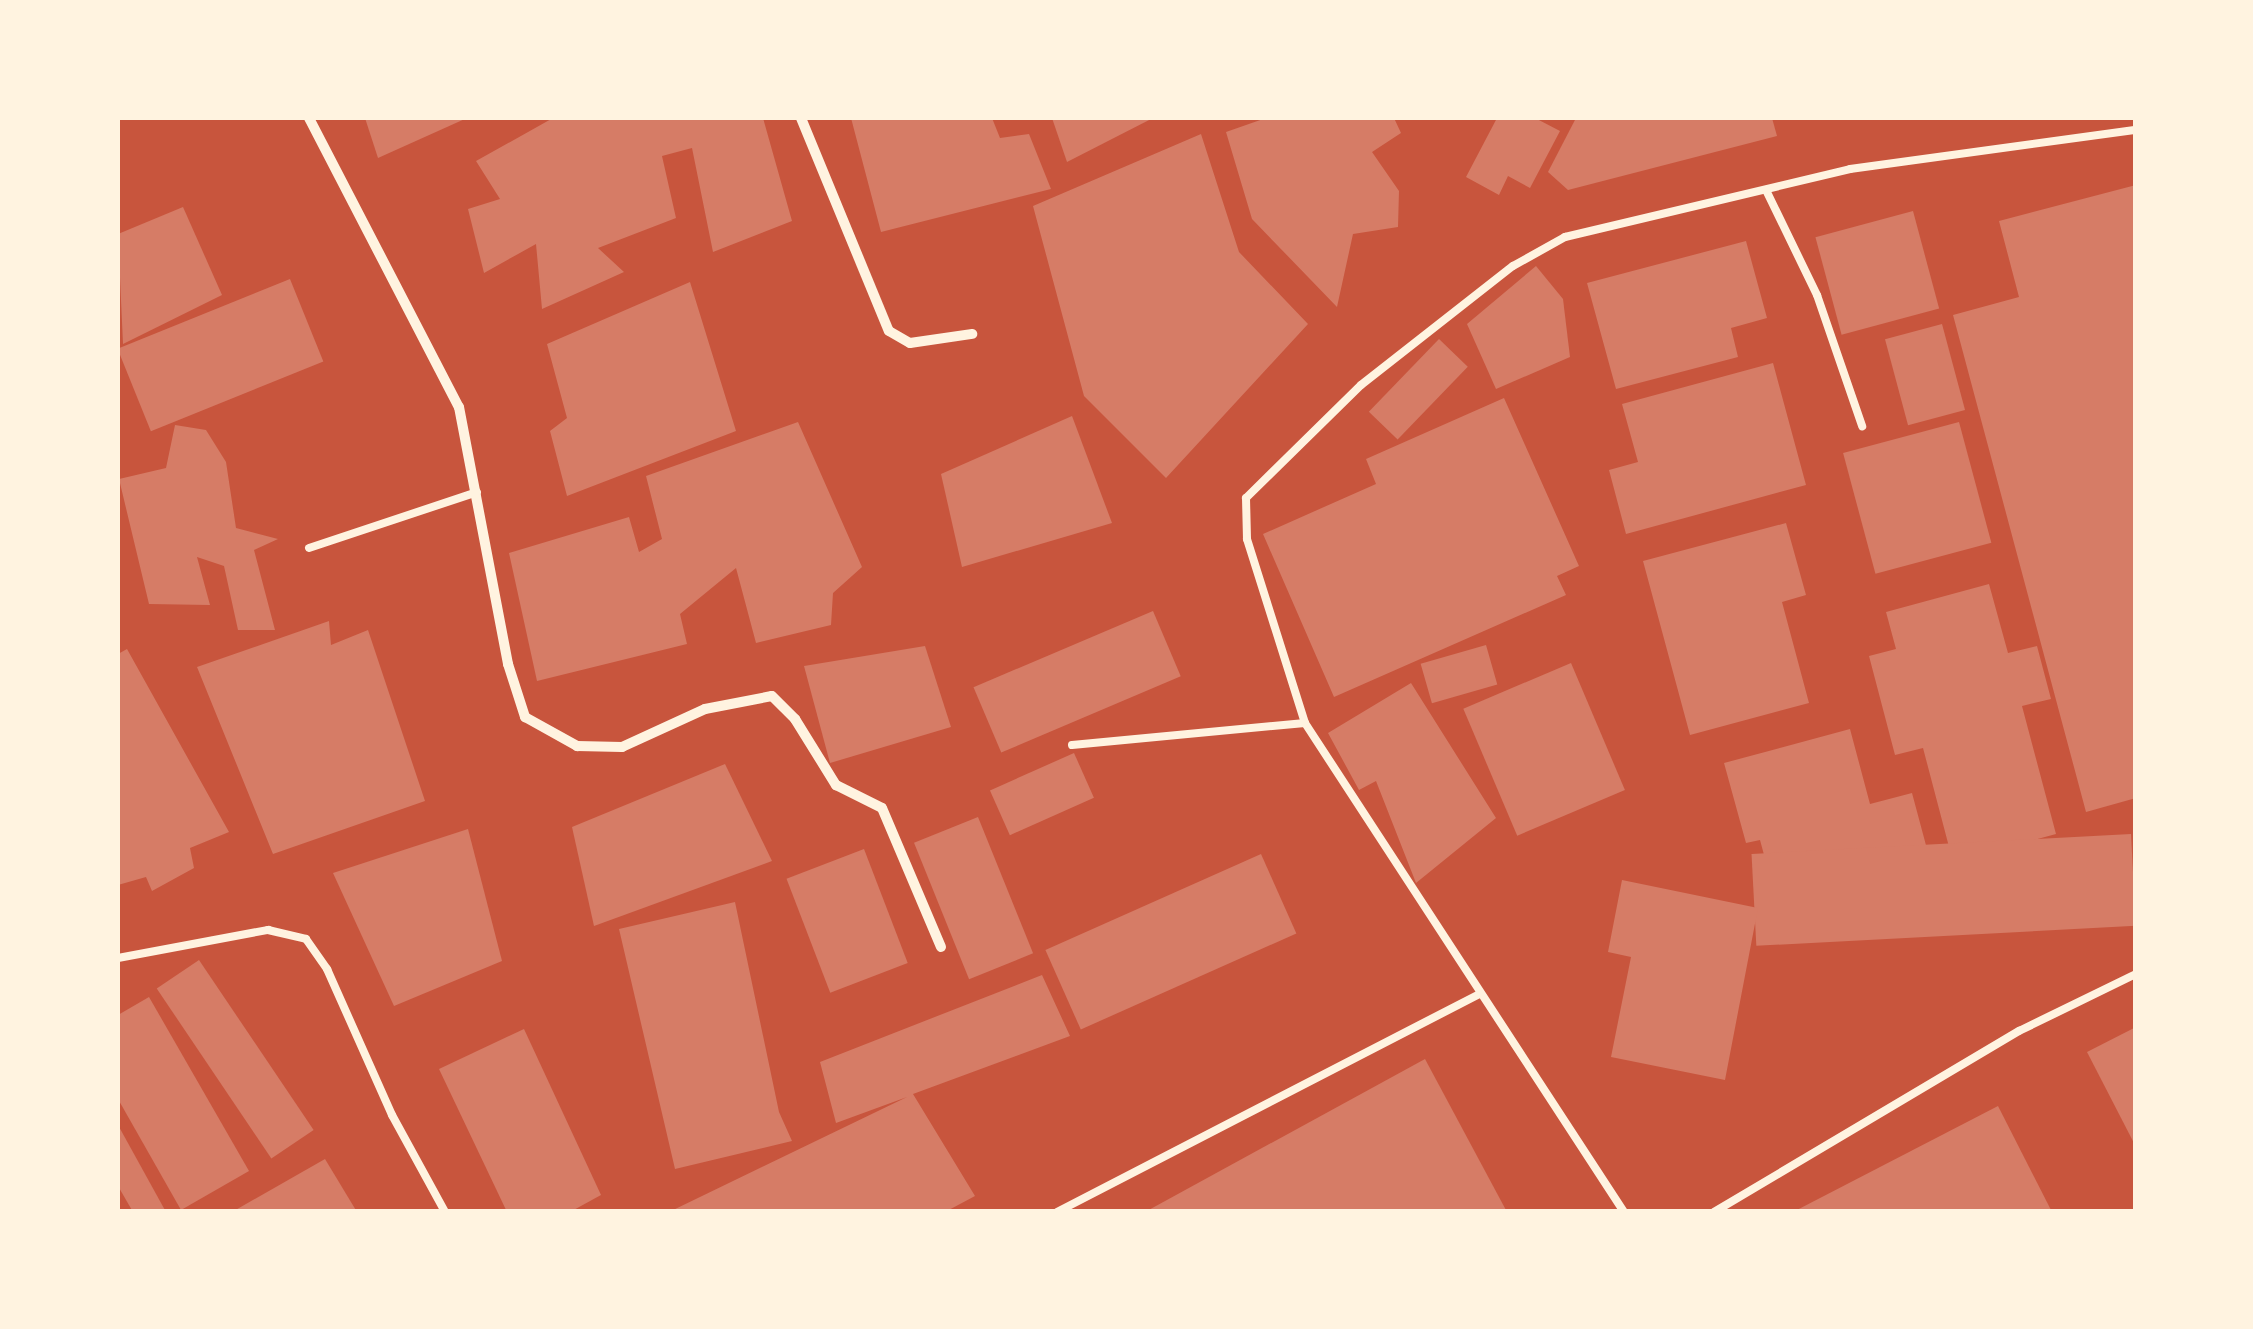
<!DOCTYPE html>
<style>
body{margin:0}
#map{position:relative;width:2253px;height:1329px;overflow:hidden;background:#c8553d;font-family:"PT Sans",sans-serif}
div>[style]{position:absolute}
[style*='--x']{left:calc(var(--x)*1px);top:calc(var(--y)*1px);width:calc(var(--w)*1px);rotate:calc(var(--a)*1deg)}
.building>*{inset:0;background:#d67c66;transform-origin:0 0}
.service>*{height:8px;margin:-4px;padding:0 4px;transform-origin:4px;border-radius:4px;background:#fff3e0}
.minor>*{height:10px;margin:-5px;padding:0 5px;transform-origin:5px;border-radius:5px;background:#fff3e0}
span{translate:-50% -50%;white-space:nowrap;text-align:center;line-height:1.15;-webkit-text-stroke:8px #fff3e0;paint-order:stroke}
.frame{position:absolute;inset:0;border:120px solid #fff3e0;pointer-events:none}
</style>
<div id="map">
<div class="building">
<i style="clip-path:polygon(365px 118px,467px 118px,378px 158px)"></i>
<i style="clip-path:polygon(553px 118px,763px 118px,792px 221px,713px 252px,692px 148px,662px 156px,676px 218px,598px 248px,624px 272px,542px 309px,536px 244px,484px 273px,468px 209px,500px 199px,476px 161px)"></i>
<i style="clip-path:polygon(851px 118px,992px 118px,1000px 138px,1029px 134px,1051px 189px,881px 232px)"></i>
<i style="clip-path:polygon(1052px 118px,1153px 118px,1067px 162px)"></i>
<i style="clip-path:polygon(1266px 118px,1394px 118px,1401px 133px,1372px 152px,1399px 191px,1398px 227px,1353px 234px,1337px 307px,1252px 219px,1226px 132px)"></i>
<i style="clip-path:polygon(1497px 118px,1535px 118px,1560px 131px,1530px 188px,1508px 176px,1499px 195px,1466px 177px)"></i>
<i style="clip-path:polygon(1576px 118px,1772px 118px,1777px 136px,1568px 190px,1548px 172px)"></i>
<i style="clip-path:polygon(1201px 134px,1239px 252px,1308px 324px,1166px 478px,1084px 396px,1033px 206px)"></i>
<i style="clip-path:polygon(2136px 185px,2136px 798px,2086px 812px,1953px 315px,2019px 297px,1999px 221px)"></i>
<i style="clip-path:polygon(183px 207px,222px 295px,123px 344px,118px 234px)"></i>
<i style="left:1913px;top:211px;width:101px;height:101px;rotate:75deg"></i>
<i style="clip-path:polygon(1746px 241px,1767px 318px,1731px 328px,1738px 357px,1616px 389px,1587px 283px)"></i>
<i style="clip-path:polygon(1536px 266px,1563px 299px,1570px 357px,1496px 389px,1467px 324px)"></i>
<i style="left:290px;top:279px;width:89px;height:186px;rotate:68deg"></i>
<i style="clip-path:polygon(690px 282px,736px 431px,567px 496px,550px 431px,567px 418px,547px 344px)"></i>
<i style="left:1942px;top:324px;width:89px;height:59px;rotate:75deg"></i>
<i style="left:1439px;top:339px;width:40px;height:101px;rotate:44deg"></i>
<i style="clip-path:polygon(1773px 363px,1806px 485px,1626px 534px,1609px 470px,1638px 462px,1622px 404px)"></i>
<i style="clip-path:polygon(1504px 398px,1579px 566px,1557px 576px,1566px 595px,1334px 697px,1263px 534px,1376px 484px,1366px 459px)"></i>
<i style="clip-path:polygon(1072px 416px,1112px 523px,962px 567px,941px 474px)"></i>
<i style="clip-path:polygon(798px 422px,862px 567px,833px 593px,831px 625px,756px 643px,736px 568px,680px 614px,687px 644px,537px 681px,509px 553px,629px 517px,639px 552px,662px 539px,646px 476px)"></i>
<i style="left:1959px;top:422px;width:125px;height:120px;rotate:75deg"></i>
<i style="clip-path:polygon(175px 425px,206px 430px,226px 462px,236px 528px,278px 539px,254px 550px,275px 630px,238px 630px,224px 566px,197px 557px,210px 605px,149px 604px,119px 479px,166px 468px)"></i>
<i style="clip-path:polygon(1786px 523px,1806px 595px,1782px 602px,1809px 703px,1690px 735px,1643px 561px)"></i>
<i style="clip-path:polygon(1989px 584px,2008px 653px,2037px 646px,2051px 699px,2022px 706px,2056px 834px,1953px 862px,1923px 748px,1895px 755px,1869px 656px,1896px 649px,1886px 612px)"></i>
<i style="left:1153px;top:611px;width:71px;height:195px;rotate:67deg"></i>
<i style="clip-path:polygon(329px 621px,331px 645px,368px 630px,425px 801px,273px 854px,197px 667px)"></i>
<i style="left:1486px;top:645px;width:41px;height:68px;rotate:74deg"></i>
<i style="clip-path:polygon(925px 646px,951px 727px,830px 763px,804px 666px)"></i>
<i style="clip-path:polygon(127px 649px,229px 832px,190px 848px,194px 868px,152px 891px,146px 877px,118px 885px,118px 654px)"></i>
<i style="left:1571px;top:663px;width:138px;height:117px;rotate:67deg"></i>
<i style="clip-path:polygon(1411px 683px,1496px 818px,1416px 883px,1376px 781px,1359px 790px,1328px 733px)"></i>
<i style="clip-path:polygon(1850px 729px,1870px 804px,1912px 793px,1938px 890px,1811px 924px,1803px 896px,1777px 903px,1760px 840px,1746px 843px,1724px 763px)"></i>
<i style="left:1074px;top:753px;width:49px;height:92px;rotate:66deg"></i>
<i style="clip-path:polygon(725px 764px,772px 861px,594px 926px,572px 827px)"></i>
<i style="left:978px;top:817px;width:147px;height:69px;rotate:68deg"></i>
<i style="clip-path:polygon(468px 829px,502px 961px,394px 1006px,333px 873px)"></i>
<i style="left:2131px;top:834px;width:92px;height:380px;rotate:87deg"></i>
<i style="left:864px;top:849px;width:122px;height:83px;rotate:69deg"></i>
<i style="left:1261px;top:854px;width:87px;height:236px;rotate:66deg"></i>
<i style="clip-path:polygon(1622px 880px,1758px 908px,1725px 1080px,1611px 1057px,1631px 957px,1608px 952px)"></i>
<i style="clip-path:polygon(735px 902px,779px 1112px,792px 1141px,675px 1169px,619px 929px)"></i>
<i style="left:199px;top:960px;width:205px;height:51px;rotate:56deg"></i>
<i style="clip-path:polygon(1042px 975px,1070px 1036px,913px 1094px,975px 1196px,945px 1212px,669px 1212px,907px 1097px,836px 1123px,820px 1062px)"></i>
<i style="clip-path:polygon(149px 997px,249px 1171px,181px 1210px,118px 1099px,118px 1015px)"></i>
<i style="clip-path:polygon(2136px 1027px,2136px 1147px,2087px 1052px)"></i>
<i style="clip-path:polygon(524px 1029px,601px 1195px,570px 1212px,507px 1212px,439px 1069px)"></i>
<i style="clip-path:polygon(1425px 1059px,1507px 1212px,1145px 1212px)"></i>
<i style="clip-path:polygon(1998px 1106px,2052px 1212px,1793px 1212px)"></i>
<i style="clip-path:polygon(118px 1125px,166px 1212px,133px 1212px,118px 1186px)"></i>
<i style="clip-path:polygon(325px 1159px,357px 1212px,232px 1212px)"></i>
</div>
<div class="service">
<i style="--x:1766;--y:190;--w:117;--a:64.1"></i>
<i style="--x:1817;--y:295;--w:139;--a:71"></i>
<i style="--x:309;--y:548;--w:177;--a:-18.4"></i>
<i style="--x:1072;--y:745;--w:234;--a:-5.4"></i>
<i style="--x:118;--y:958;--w:153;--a:-10.6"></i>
<i style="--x:268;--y:930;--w:39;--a:13"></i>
<i style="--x:306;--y:939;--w:37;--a:55"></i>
<i style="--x:327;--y:969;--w:160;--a:66"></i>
<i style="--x:392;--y:1115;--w:111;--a:61.3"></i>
<i style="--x:1057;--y:1212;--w:476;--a:-27.3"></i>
<i style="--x:1624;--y:1212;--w:584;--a:-123.12"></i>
<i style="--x:1305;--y:723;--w:193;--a:-107.5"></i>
<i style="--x:1247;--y:539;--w:41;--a:-91.4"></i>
<i style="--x:1246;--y:498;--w:161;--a:-44.5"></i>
<i style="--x:1361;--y:385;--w:193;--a:-38.1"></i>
<i style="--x:1513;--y:266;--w:60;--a:-29.1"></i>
<i style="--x:1565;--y:237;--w:293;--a:-13.4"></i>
<i style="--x:1850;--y:169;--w:289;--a:-7.8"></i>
<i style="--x:1714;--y:1212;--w:355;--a:-30.7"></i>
<i style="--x:2019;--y:1031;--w:130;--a:-26"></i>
</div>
<div class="minor">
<i style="--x:309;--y:118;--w:326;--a:62.6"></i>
<i style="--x:459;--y:407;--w:262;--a:79.2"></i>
<i style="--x:508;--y:664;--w:56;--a:72.2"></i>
<i style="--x:525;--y:717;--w:60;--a:29.1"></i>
<i style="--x:577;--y:746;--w:45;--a:1.3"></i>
<i style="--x:622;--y:747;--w:91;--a:-24.6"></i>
<i style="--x:705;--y:709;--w:68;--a:-11"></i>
<i style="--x:772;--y:696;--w:33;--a:45"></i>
<i style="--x:795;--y:719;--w:78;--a:58.2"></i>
<i style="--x:836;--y:785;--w:51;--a:26.6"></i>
<i style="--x:882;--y:808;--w:151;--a:67"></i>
<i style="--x:801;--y:118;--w:230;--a:67.6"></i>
<i style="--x:889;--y:331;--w:24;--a:30"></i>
<i style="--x:910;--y:343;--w:63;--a:-8.3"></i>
</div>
<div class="frame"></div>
</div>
